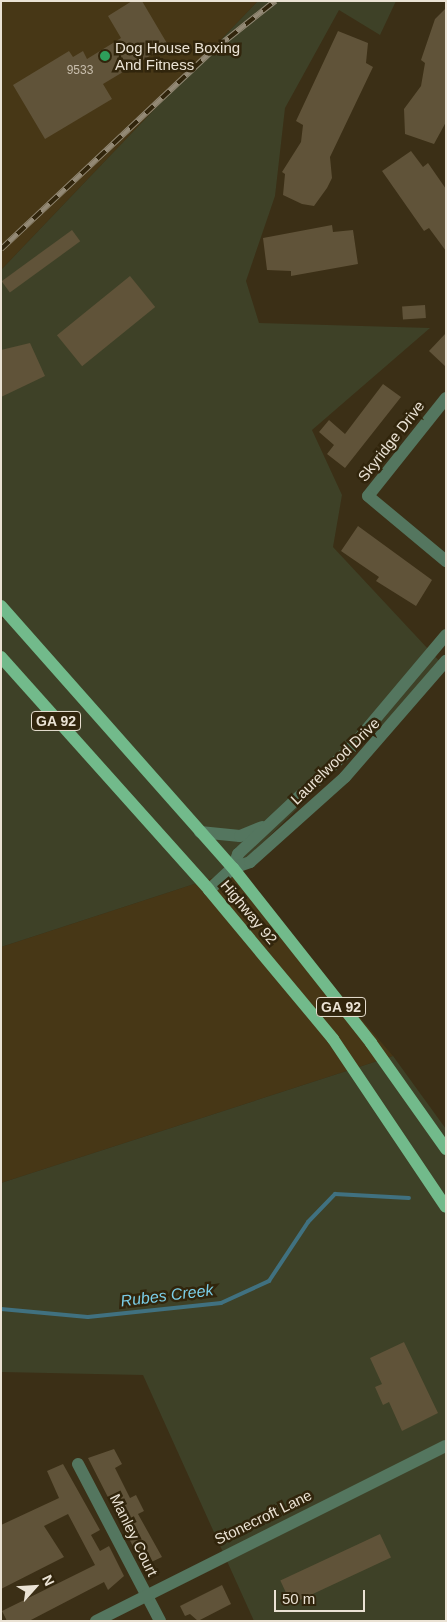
<!DOCTYPE html>
<style>
body{margin:0}
#map{position:relative;width:447px;height:1622px;overflow:hidden;background:#3b2f16;font-family:Helvetica,sans-serif}
div>[style]{position:absolute}
[style*='--x']{left:calc(var(--x)*1px);top:calc(var(--y)*1px);width:calc(var(--w)*1px);rotate:calc(var(--a)*1deg)}
.built>*{inset:0;background:#473716}
.green>*{inset:0;background:#3e4127}
.stream>*{height:4px;margin:-2px;padding:0 2px;transform-origin:2px;border-radius:2px;background:#407180}
.building>*{inset:0;background:#605339;transform-origin:0 0}
.minor>*{height:12px;margin:-6px;padding:0 6px;transform-origin:6px;border-radius:6px;background:#54765f}
.major>*{height:12px;margin:-6px;padding:0 6px;transform-origin:6px;border-radius:6px;background:#72ba8b}
.rail>*{height:5.5px;margin-top:-2.75px;transform-origin:0;background:repeating-linear-gradient(90deg,#31250c 0 11px,#938975 0 22px);box-sizing:border-box;border-block:1px solid #938975}
.dots>*{width:14px;height:14px;translate:-50% -50%;box-sizing:border-box;border:2px solid #31250c;border-radius:50%}
span{translate:-50% -50%;white-space:nowrap;text-align:center;line-height:1.15;-webkit-text-stroke:5px #31250c;paint-order:stroke}
.number-label{font-size:12px;color:#c8bead}
.number-label span{-webkit-text-stroke-width:0}
.shield-label span{padding:1px 4px;background:#31250c;border:1px solid;border-radius:4px;-webkit-text-stroke-width:0}
.shield-label{font-size:14px;color:#eae2d4;font-weight:700}
.poi-label{font-size:15px;color:#eae2d4}
.left{translate:0 -50%;text-align:left}
.street-label{font-size:15px;color:#eae2d4}
.water-label{font-size:16px;color:#7bcee8;font-style:italic}
.frame{position:absolute;inset:0;border:2px solid #eae2d4;pointer-events:none}
.north{position:absolute;left:10px;top:1562px;width:50px;height:50px;-webkit-text-stroke:4px #31250c;paint-order:stroke;rotate:64deg;font-size:14px;font-weight:700;line-height:20px;text-align:center;color:#eae2d4}
.north::after{content:'';display:block;margin:auto;width:18px;height:22px;background:#eae2d4;clip-path:polygon(50% 0,100% 100%,50% 72%,0 100%)}
.scale{position:absolute;left:274px;top:1590px;width:91px;height:22px;box-sizing:border-box;border:2px solid #eae2d4;border-top:0;padding-left:6px;font-size:15px;line-height:18px;white-space:nowrap;color:#eae2d4;-webkit-text-stroke:4px #31250c;paint-order:stroke}
</style>
<div id="map">
<div class="built">
<i style="clip-path:polygon(1px 1px,258px 1px,1px 270px)"></i>
<i style="clip-path:polygon(234px 871px,393px 1056px,1px 1183px,1px 947px)"></i>
</div>
<div class="green">
<i style="clip-path:polygon(258px 1px,396px 1px,380px 35px,339px 10px,285px 108px,275px 196px,246px 281px,259px 323px,430px 328px,312px 430px,342px 495px,333px 547px,443px 665px,234px 871px,1px 947px,1px 620px,8px 616px,1px 609px,1px 270px)"></i>
<i style="clip-path:polygon(393px 1056px,446px 1129px,446px 1621px,254px 1621px,143px 1375px,1px 1372px,1px 1183px)"></i>
</div>
<div class="stream">
<i style="--x:1;--y:1309;--w:87;--a:5.3"></i>
<i style="--x:88;--y:1317;--w:134;--a:-6"></i>
<i style="--x:221;--y:1303;--w:53;--a:-24.6"></i>
<i style="--x:269;--y:1281;--w:71;--a:-56.5"></i>
<i style="--x:308;--y:1222;--w:39;--a:-46"></i>
<i style="--x:335;--y:1194;--w:74;--a:3.1"></i>
</div>
<div class="building">
<i style="clip-path:polygon(132px 1px,142px 1px,168px 45px,103px 84px,112px 99px,45px 139px,13px 85px,69px 51px,73px 57px,83px 51px,87px 59px,121px 38px,108px 16px)"></i>
<i style="clip-path:polygon(446px 8px,446px 122px,434px 144px,405px 134px,404px 109px,421px 86px,425px 63px,421px 60px,435px 19px)"></i>
<i style="clip-path:polygon(338px 31px,368px 43px,366px 63px,373px 67px,330px 157px,332px 178px,327px 188px,314px 206px,302px 204px,283px 195px,285px 174px,282px 172px,301px 142px,303px 125px,296px 121px)"></i>
<i style="clip-path:polygon(411px 151px,423px 167px,428px 163px,446px 189px,446px 251px,429px 228px,424px 231px,382px 171px)"></i>
<i style="clip-path:polygon(332px 225px,333px 232px,353px 230px,358px 264px,291px 276px,291px 271px,267px 270px,263px 238px)"></i>
<i style="left:72px;top:230px;width:14px;height:87px;rotate:54deg"></i>
<i style="left:130px;top:276px;width:40px;height:94px;rotate:51deg"></i>
<i style="left:425px;top:305px;width:13px;height:23px;rotate:86deg"></i>
<i style="clip-path:polygon(446px 333px,446px 367px,429px 351px)"></i>
<i style="clip-path:polygon(30px 343px,45px 376px,1px 397px,1px 350px)"></i>
<i style="clip-path:polygon(383px 384px,401px 397px,345px 468px,327px 454px,334px 445px,319px 432px,329px 420px,345px 434px)"></i>
<i style="clip-path:polygon(358px 526px,432px 580px,416px 606px,376px 581px,379px 577px,341px 551px)"></i>
<i style="clip-path:polygon(404px 1342px,438px 1413px,402px 1431px,389px 1402px,383px 1405px,375px 1387px,382px 1384px,370px 1358px)"></i>
<i style="clip-path:polygon(114px 1449px,122px 1464px,115px 1468px,130px 1498px,136px 1495px,144px 1511px,138px 1514px,162px 1557px,143px 1566px,88px 1458px)"></i>
<i style="clip-path:polygon(63px 1464px,100px 1530px,91px 1535px,100px 1551px,109px 1546px,124px 1576px,108px 1590px,104px 1582px,29px 1621px,7px 1621px,2px 1611px,95px 1565px,68px 1514px,44px 1526px,64px 1557px,1px 1589px,1px 1525px,59px 1498px,47px 1471px)"></i>
<i style="left:380px;top:1534px;width:26px;height:110px;rotate:65deg"></i>
<i style="clip-path:polygon(222px 1585px,231px 1604px,198px 1621px,190px 1614px,185px 1616px,180px 1606px)"></i>
</div>
<div class="minor">
<i style="--x:446;--y:398;--w:125;--a:128.5"></i>
<i style="--x:368;--y:496;--w:102;--a:39.8"></i>
<i style="--x:200;--y:832;--w:40;--a:5.7"></i>
<i style="--x:240;--y:836;--w:24;--a:-22"></i>
<i style="--x:233;--y:868;--w:15;--a:-70"></i>
<i style="--x:238;--y:854;--w:154;--a:-43.2"></i>
<i style="--x:350;--y:749;--w:149;--a:-49.9"></i>
<i style="--x:209;--y:890;--w:33;--a:-43"></i>
<i style="--x:233;--y:868;--w:18;--a:-19"></i>
<i style="--x:250;--y:862;--w:127;--a:-41.8"></i>
<i style="--x:345;--y:777;--w:154;--a:-49"></i>
<i style="--x:78;--y:1464;--w:177;--a:62.4"></i>
<i style="--x:96;--y:1621;--w:391;--a:-26.6"></i>
</div>
<div class="major">
<i style="--x:1;--y:606;--w:350;--a:48.5"></i>
<i style="--x:233;--y:868;--w:223;--a:51.7"></i>
<i style="--x:371;--y:1043;--w:130;--a:54.7"></i>
<i style="--x:1;--y:657;--w:312;--a:48.2"></i>
<i style="--x:209;--y:890;--w:194;--a:50.2"></i>
<i style="--x:333;--y:1039;--w:202;--a:56.1"></i>
</div>
<div class="rail">
<i style="--x:1;--y:249;--w:288;--a:-43.2"></i>
<i style="--x:211;--y:52;--w:82;--a:-38.6"></i>
</div>
<div class="dots">
<i style="left:105px;top:56px;background:#2e9e5b"></i>
</div>
<div class="number-label">
<span style="left:80px;top:71px">9533</span>
</div>
<div class="shield-label">
<span style="left:56px;top:721px">GA 92</span>
<span style="left:341px;top:1007px">GA 92</span>
</div>
<div class="poi-label">
<span class="left" style="left:115px;top:56px">Dog House Boxing<br>And Fitness</span>
</div>
<div class="street-label">
<span style="left:391px;top:441px;rotate:-52deg">Skyridge Drive</span>
<span style="left:335px;top:761px;rotate:-44deg">Laurelwood Drive</span>
<span style="left:249px;top:912px;rotate:50deg">Highway 92</span>
<span style="left:263px;top:1517px;rotate:-26deg">Stonecroft Lane</span>
<span style="left:134px;top:1535px;rotate:64deg">Manley Court</span>
</div>
<div class="water-label">
<span style="left:167px;top:1296px;rotate:-7deg">Rubes Creek</span>
</div>
<div class="frame"></div>
<div class="north">N</div>
<div class="scale">50 m</div>
</div>
